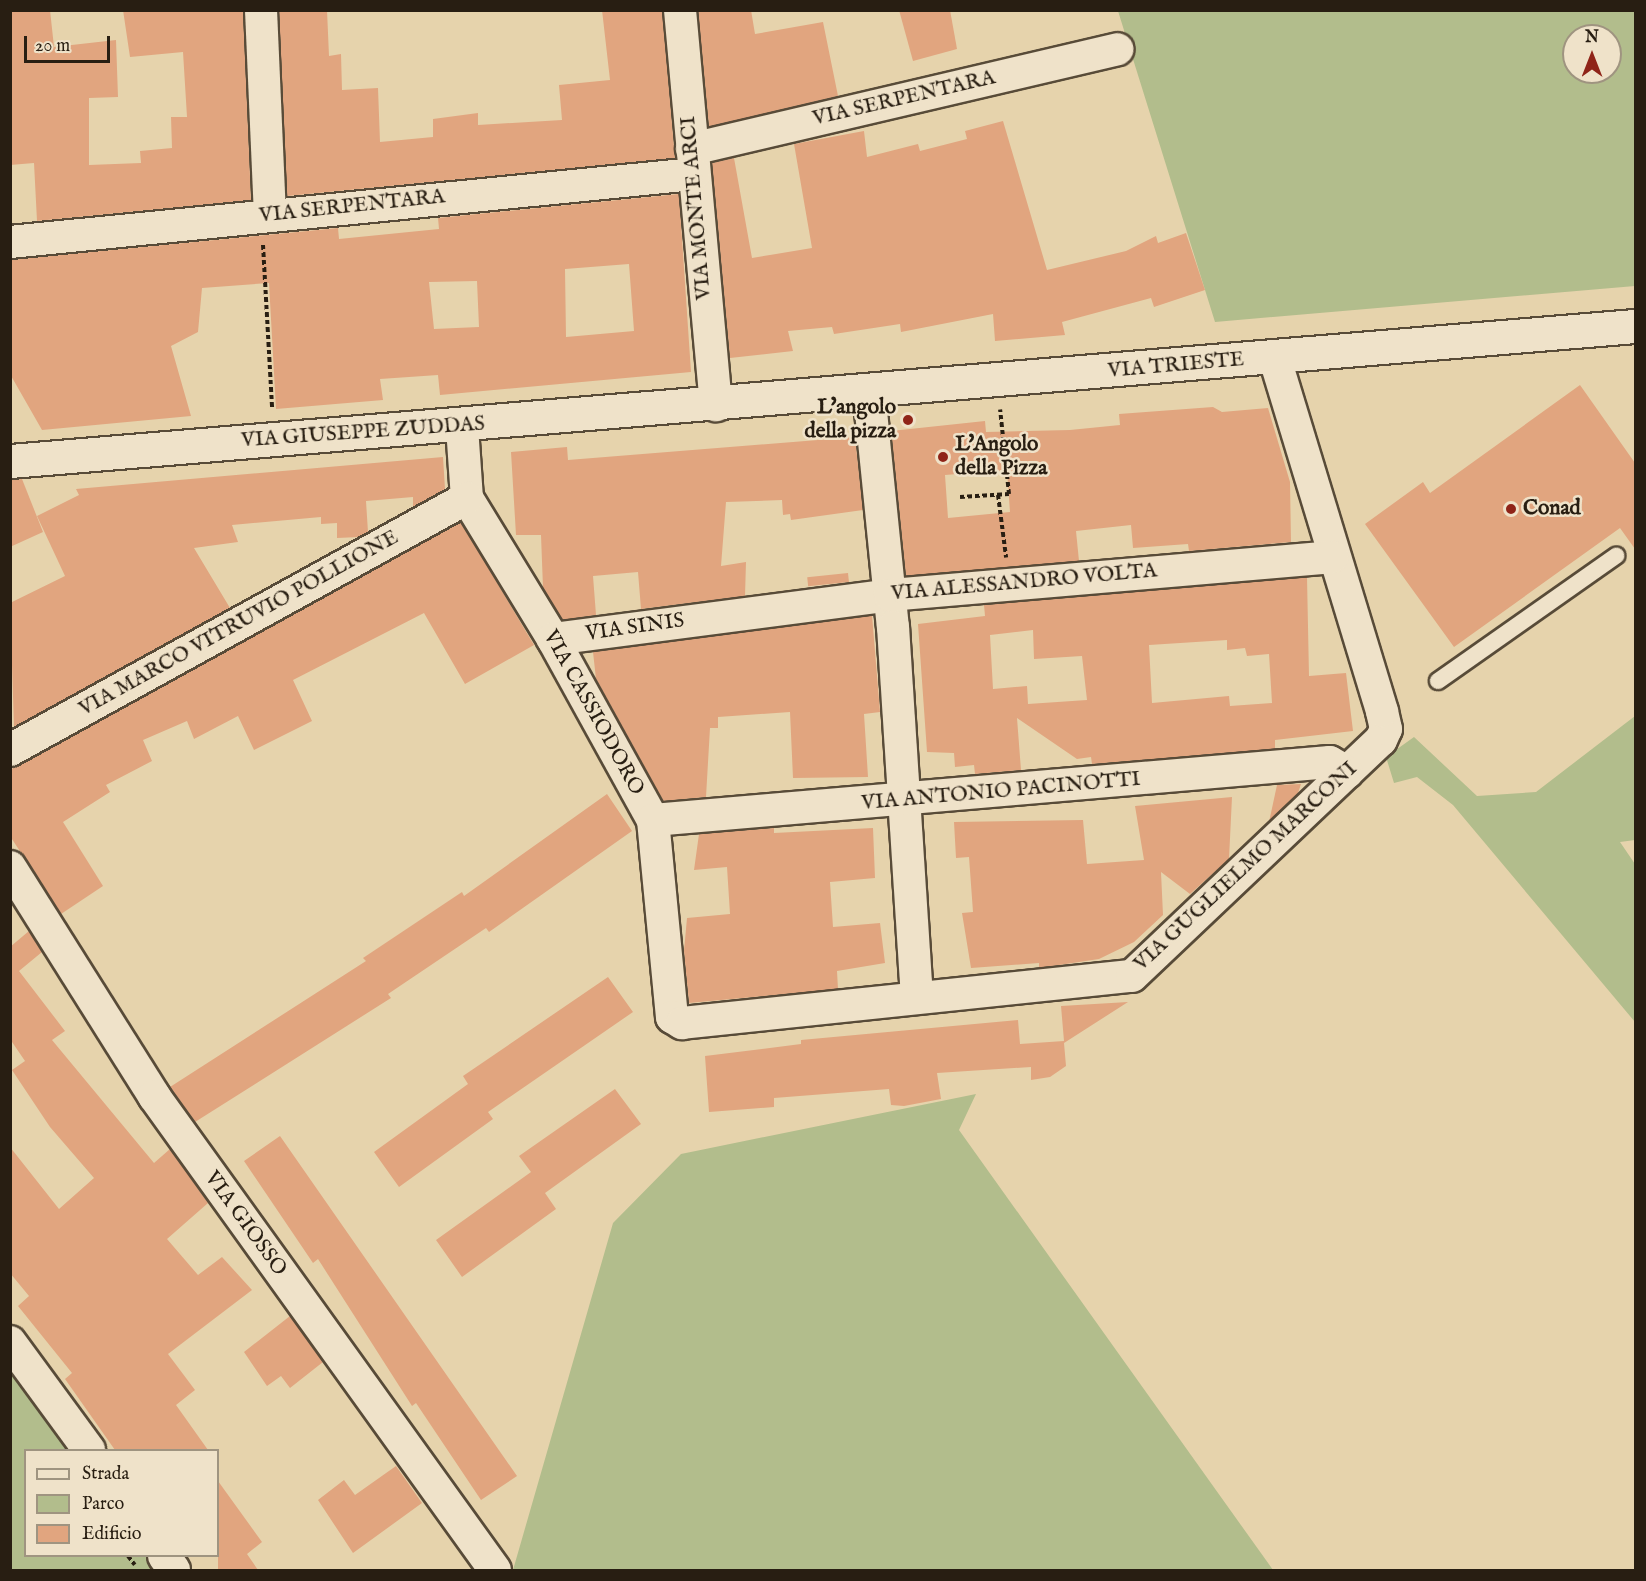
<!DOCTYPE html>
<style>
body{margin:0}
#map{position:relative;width:1646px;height:1581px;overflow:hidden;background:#e6d3ac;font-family:"IM FELL English",serif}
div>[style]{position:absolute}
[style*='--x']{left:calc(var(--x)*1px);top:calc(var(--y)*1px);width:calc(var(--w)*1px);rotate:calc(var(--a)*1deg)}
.green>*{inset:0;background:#b2bd8c}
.building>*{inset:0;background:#e1a57f;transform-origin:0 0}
.path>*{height:4px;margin-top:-2px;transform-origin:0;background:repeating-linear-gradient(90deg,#281e12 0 4.5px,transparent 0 7.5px)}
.roads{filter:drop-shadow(2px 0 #584b38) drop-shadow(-2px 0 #584b38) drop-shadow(0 2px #584b38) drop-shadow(0 -2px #584b38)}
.lane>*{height:16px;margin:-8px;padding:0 8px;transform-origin:8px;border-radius:8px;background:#efe2c9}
.street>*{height:32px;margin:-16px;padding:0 16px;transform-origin:16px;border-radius:16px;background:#efe2c9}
.secondary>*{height:33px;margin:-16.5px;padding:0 16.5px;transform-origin:16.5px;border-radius:16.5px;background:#efe2c9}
.dots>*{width:16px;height:16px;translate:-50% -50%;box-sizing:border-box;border:3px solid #efe2c9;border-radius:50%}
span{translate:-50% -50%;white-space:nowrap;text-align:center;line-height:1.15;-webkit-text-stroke:5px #efe2c9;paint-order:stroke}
.street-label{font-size:21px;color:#281e12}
.poi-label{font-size:21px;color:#281e12;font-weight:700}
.right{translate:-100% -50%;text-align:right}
.left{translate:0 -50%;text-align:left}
.frame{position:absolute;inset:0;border:12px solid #281e12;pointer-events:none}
.legend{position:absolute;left:24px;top:1449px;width:195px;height:108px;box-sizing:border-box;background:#efe2c9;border:2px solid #9f9480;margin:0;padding:8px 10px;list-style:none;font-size:18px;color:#281e12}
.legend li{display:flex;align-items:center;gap:12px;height:30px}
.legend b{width:30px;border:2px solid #9f9480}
.north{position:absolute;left:1562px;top:24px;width:60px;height:60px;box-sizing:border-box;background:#efe2c9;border:2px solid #9f9480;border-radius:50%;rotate:0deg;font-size:16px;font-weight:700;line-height:24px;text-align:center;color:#281e12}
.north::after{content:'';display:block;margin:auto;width:21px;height:27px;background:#8f2418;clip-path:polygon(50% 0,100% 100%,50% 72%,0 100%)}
.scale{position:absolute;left:24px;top:36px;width:86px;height:27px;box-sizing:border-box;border:3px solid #281e12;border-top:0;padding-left:8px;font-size:18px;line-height:21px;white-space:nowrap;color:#281e12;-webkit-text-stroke:4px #efe2c9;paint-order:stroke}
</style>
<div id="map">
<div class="green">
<i style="clip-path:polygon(evenodd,1118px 11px,1635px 11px,1635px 286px,1215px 322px,1118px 11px,1574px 36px,1610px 36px,1610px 72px,1574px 72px,1574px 36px)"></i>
<i style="clip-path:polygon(1635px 716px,1635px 840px,1620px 842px,1635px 864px,1635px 1022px,1453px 805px,1417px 777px,1394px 783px,1386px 757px,1414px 737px,1477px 796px,1536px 792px)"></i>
<i style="clip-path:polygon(976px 1094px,959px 1130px,1273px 1570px,513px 1570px,613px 1223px,681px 1154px)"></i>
<i style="clip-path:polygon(10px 1344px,83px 1450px,26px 1450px,26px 1556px,154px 1556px,164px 1570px,11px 1570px)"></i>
</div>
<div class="building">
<i style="clip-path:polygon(10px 10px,50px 10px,54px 47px,116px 40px,118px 97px,89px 98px,89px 165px,141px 163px,140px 151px,172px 148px,171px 117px,187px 117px,183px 52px,130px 57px,123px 10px,243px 10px,251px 200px,37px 221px,34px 163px,10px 165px)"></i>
<i style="clip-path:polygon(279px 10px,327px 10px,329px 56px,341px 54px,342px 90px,378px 88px,380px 142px,433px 137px,433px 119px,478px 113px,478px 125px,562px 120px,559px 85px,610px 80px,602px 10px,662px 10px,675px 158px,287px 196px)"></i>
<i style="clip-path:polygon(698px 10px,751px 10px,755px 34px,823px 22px,838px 96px,709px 127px)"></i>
<i style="clip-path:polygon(899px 10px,950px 10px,957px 49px,913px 61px)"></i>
<i style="clip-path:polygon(1003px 121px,1047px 270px,1126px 251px,1156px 236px,1158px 243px,1186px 233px,1205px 290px,1154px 307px,1151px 298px,1062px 322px,1065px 335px,995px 341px,993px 314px,901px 332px,900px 324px,834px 334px,832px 327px,788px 331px,793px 351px,730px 358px,712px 163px,734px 158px,752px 258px,812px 248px,794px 144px,864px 131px,867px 157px,918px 144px,920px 151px,967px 139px,965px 131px)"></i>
<i style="clip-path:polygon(evenodd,679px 194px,691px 372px,440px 395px,438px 375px,380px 379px,383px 400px,276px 409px,269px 283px,202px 288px,198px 332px,171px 346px,191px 416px,42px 430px,10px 374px,10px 260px,338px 228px,339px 239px,439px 229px,438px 218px,679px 194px,629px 264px,634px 331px,566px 337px,565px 269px,629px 264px,679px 194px,477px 281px,479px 327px,434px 329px,429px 282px,477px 281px)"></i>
<i style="clip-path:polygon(1580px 385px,1635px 463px,1635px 549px,1620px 528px,1454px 647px,1365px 524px,1423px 482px,1430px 493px)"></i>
<i style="clip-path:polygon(evenodd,1213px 407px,1222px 412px,1268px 408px,1290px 482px,1291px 542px,1189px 551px,1188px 544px,1133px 548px,1131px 525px,1076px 531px,1079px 561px,906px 576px,891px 431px,985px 421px,986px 432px,1070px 430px,1120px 425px,1119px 414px,1213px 407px,1007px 470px,1010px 512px,948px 518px,945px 475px,1007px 470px)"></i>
<i style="clip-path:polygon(855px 437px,863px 510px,791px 520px,790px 514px,783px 515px,782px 500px,726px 502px,721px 566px,746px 562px,745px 596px,641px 609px,638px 572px,593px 576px,596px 615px,562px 620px,543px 588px,541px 535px,516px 535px,511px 452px,567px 447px,568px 460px)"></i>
<i style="clip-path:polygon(443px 457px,445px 489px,413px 507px,413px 497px,366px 501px,368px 532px,359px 537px,337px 538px,337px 523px,321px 524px,321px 517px,232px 525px,238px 542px,194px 548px,230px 608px,14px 727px,10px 603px,65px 576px,37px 516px,79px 495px,76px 489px)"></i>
<i style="clip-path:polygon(22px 479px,43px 532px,10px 547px,10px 480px)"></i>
<i style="clip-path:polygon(461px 522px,534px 645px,465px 684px,424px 613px,293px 680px,312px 721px,254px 750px,238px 716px,194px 739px,187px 721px,143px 740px,152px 761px,106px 785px,110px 792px,63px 822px,103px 886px,61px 914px,10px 836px,10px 770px)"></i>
<i style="left:848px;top:573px;width:9px;height:41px;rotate:84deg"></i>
<i style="clip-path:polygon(evenodd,1307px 577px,1309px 676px,1346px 673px,1353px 731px,1275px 740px,1275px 749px,1092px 764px,1091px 757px,1077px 759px,1017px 718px,1021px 770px,975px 774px,974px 765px,955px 767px,954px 753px,927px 752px,918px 624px,985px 616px,984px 605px,1307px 577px,1033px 630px,1034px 659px,1082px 656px,1087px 700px,1028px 704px,1027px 686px,993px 689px,990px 635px,1033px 630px,1307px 577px,1227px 640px,1227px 650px,1245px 648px,1247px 656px,1269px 654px,1272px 703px,1230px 706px,1229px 696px,1152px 703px,1149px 645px,1227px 640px)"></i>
<i style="clip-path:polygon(872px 615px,880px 712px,864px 714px,868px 777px,793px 778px,790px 712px,718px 717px,718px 728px,710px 728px,706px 797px,663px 801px,596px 679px,593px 652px)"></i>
<i style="clip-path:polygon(1301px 784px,1298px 793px,1269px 822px,1277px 785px)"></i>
<i style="clip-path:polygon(607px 794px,632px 831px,489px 932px,486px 928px,388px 994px,391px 998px,195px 1122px,170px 1087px,366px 961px,363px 958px,462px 892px,464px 896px)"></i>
<i style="clip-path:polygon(1232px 797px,1229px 859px,1190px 894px,1161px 872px,1163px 915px,1134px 942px,1099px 959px,1039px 968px,1039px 963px,971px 968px,962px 913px,973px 912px,969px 857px,956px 858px,954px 822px,1083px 820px,1087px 864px,1144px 860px,1135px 806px)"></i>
<i style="clip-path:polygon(774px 828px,774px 833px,873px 828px,875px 878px,830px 882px,833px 927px,880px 923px,885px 963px,837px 971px,838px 989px,689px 1003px,684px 951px,687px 918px,730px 914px,727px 867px,694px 870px,699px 834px)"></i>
<i style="clip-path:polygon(29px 931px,42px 952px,19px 971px,65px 1031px,52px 1040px,154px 1163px,170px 1149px,208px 1203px,167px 1239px,198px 1275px,222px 1257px,252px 1290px,168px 1354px,195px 1390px,176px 1405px,208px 1450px,115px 1450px,65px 1379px,72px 1373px,18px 1306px,29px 1296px,10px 1273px,10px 1147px,59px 1209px,94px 1178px,50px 1127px,12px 1070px,25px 1061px,10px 1039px,10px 947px)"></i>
<i style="clip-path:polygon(608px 977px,633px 1012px,488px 1112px,493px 1119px,399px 1187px,374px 1152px,468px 1084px,463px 1076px)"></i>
<i style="clip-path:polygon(1128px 1002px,1064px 1043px,1066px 1066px,1050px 1077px,1031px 1080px,1031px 1067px,937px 1073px,941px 1099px,904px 1106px,891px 1105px,889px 1089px,774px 1098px,774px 1107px,709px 1112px,705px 1056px,801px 1044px,801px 1040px,1018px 1020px,1020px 1044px,1064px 1041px,1061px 1006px)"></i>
<i style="clip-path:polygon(615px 1089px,641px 1124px,545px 1193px,556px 1209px,462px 1277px,436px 1240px,531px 1172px,519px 1156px)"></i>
<i style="clip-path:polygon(280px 1136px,517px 1476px,481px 1500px,416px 1403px,412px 1406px,318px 1259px,313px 1263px,244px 1161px)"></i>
<i style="clip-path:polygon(290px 1316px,323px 1362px,290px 1388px,281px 1376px,267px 1386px,244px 1352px)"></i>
<i style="clip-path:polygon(396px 1466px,422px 1503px,353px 1553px,318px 1500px,344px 1480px,355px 1495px)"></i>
<i style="clip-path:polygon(218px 1481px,262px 1542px,247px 1554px,258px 1570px,218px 1570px)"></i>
</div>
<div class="path">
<i style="--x:263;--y:245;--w:163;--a:86.8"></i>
<i style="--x:998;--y:495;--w:63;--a:82.6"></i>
<i style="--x:960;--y:497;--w:49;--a:-3.5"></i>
<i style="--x:1009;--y:494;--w:85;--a:-96"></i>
<i style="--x:128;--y:1556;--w:11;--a:52"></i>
</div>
<div class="roads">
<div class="lane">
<i style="--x:1438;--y:681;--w:218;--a:-35.1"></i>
</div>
<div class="street">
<i style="--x:261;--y:10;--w:206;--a:87.5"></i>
<i style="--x:680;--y:10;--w:397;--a:84.8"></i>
<i style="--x:692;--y:149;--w:437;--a:-13.2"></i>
<i style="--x:10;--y:242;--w:687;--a:-5.68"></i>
<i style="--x:869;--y:392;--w:236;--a:84.2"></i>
<i style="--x:893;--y:627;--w:371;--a:86.3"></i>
<i style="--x:462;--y:427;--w:71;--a:86"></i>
<i style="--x:467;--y:498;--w:165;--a:58.6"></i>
<i style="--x:553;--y:639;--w:207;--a:61.1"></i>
<i style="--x:653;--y:820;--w:198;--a:84.5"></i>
<i style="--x:672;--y:1017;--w:12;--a:31"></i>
<i style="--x:682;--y:1023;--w:452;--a:-6"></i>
<i style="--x:1132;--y:976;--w:343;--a:-43.5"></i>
<i style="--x:1381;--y:740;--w:12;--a:-66"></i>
<i style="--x:1386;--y:729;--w:18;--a:-103"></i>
<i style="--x:1382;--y:711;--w:369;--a:-106.9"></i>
<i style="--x:553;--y:639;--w:340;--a:-7.4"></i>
<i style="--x:890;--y:595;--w:444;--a:-4.9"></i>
<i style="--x:10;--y:750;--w:522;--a:-28.87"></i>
<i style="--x:653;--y:820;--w:679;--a:-4.9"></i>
<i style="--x:1330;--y:762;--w:20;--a:30"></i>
<i style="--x:10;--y:867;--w:271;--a:57.8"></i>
<i style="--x:154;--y:1096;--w:584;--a:54.27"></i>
<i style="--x:10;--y:1342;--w:134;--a:53.8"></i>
<i style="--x:164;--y:1556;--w:17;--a:54"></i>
</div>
<div class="secondary">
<i style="--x:10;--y:461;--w:1632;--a:-4.75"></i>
</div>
</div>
<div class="dots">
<i style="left:908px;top:420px;background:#8f2418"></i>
<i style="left:943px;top:457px;background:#8f2418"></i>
<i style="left:1511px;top:509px;background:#8f2418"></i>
</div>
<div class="street-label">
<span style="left:904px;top:99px;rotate:-13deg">VIA SERPENTARA</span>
<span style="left:352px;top:207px;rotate:-6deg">VIA SERPENTARA</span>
<span style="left:697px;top:208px;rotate:-95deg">VIA MONTE ARCI</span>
<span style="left:1176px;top:366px;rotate:-5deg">VIA TRIESTE</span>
<span style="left:363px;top:433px;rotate:-4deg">VIA GIUSEPPE ZUDDAS</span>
<span style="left:1024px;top:583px;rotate:-5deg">VIA ALESSANDRO VOLTA</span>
<span style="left:239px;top:624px;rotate:-29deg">VIA MARCO VITRUVIO POLLIONE</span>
<span style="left:635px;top:628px;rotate:-8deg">VIA SINIS</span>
<span style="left:593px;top:713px;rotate:61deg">VIA CASSIODORO</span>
<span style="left:1001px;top:792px;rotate:-5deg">VIA ANTONIO PACINOTTI</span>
<span style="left:1246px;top:867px;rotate:-43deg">VIA GUGLIELMO MARCONI</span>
<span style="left:245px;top:1224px;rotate:54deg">VIA GIOSSO</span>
</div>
<div class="poi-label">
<span class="right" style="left:896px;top:420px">L'angolo<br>della pizza</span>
<span class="left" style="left:955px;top:457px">L'Angolo<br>della Pizza</span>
<span class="left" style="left:1523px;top:509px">Conad</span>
</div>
<div class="frame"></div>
<ul class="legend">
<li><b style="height:8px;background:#efe2c9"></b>Strada</li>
<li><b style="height:16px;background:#b2bd8c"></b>Parco</li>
<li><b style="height:16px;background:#e1a57f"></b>Edificio</li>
</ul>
<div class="north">N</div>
<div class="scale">20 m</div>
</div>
